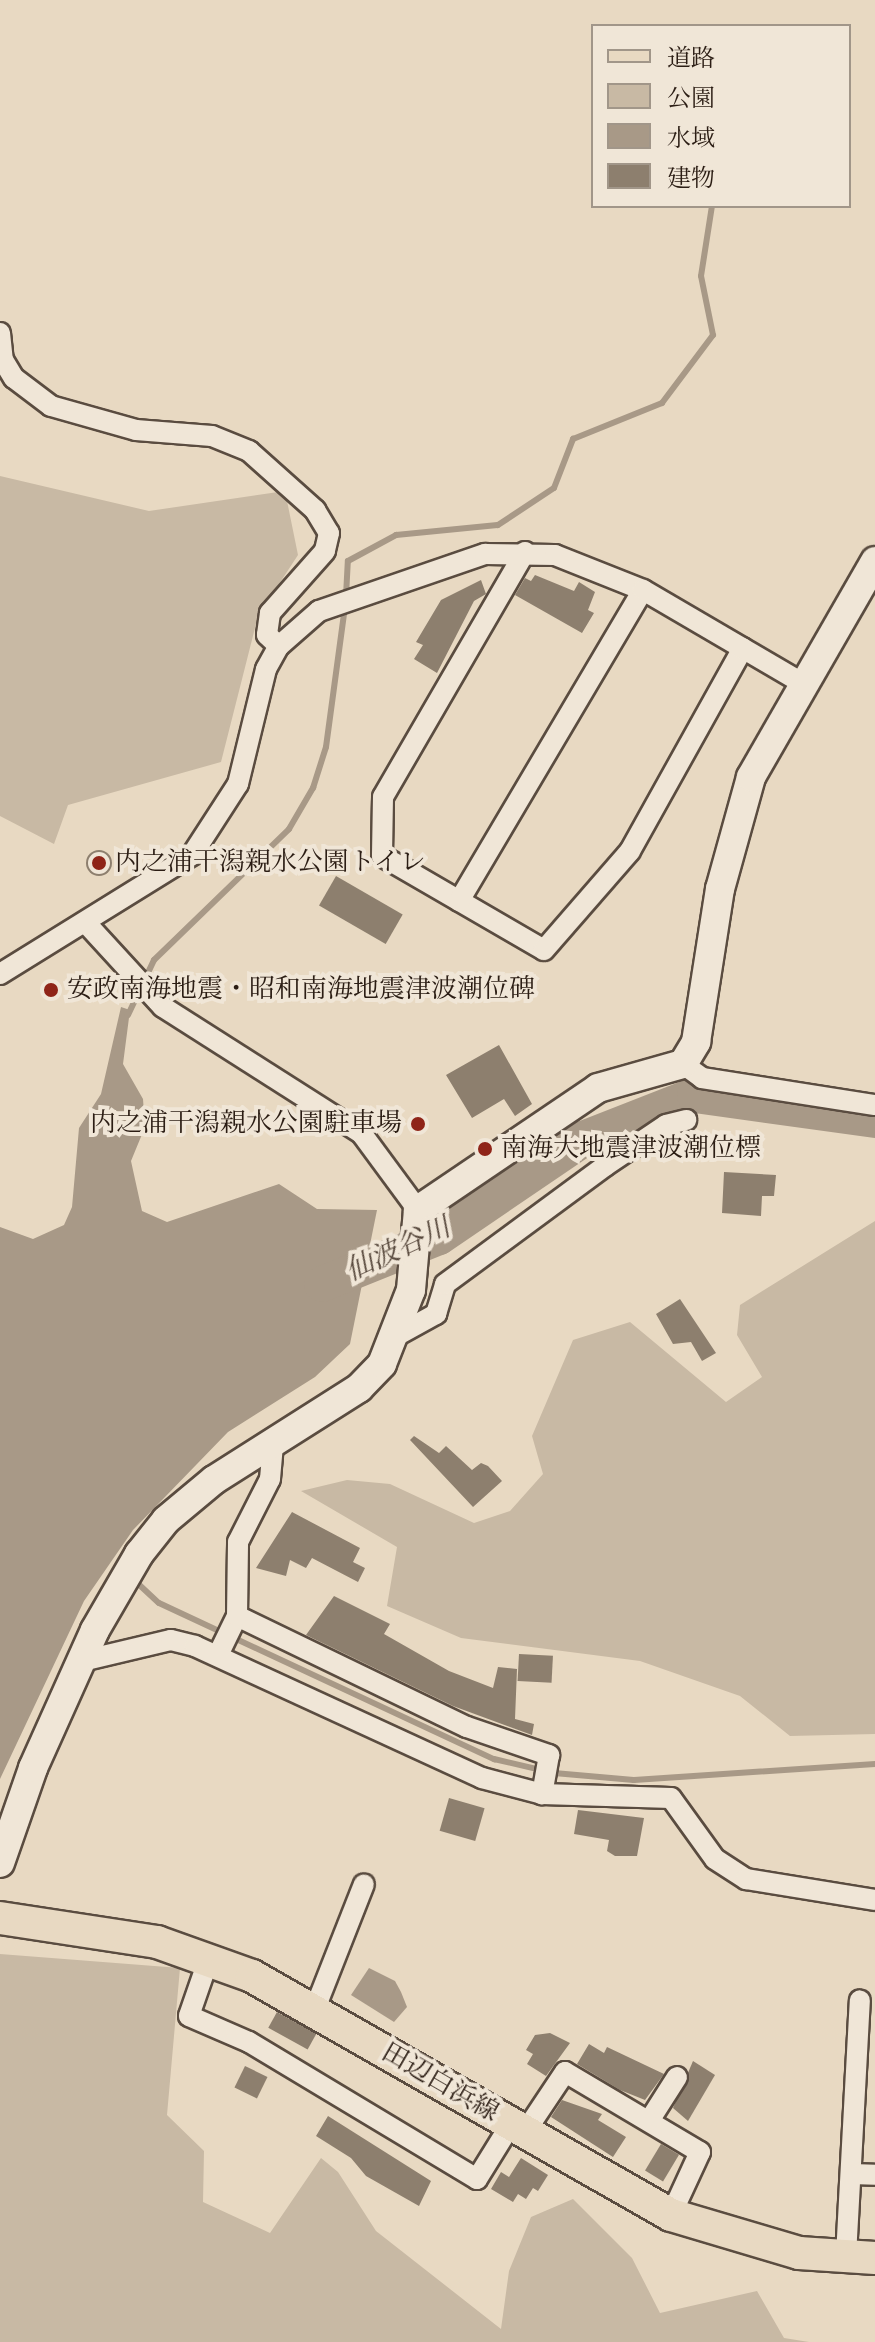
<!DOCTYPE html>
<meta charset="utf-8">
<style>
body{margin:0}
#map{position:relative;width:875px;height:2342px;overflow:hidden;background:#e8d9c2;font-family:"Libre Bodoni","Noto Serif JP",serif}
div>[style]{position:absolute}
[style*='--x']{left:calc(var(--x)*1px);top:calc(var(--y)*1px);width:calc(var(--w)*1px);rotate:calc(var(--a)*1deg)}
.green>*{inset:0;background:#c8b9a4}
.water>*{inset:0;background:#a89987}
.stream>*{height:6px;margin:-3px;padding:0 3px;transform-origin:3px;border-radius:3px;background:#a89987}
.river>*{height:36px;margin:-18px;padding:0 18px;transform-origin:18px;border-radius:18px;background:#a89987}
.building>*{inset:0;background:#8d7f6e;transform-origin:0 0}
.round{border-radius:50%}
.roads{filter:drop-shadow(2px 0 #5a4c40) drop-shadow(-2px 0 #5a4c40) drop-shadow(0 2px #5a4c40) drop-shadow(0 -2px #5a4c40)}
.street>*{height:20px;margin:-10px;padding:0 10px;transform-origin:10px;border-radius:10px;background:#f0e6d7}
.secondary>*{height:28px;margin:-14px;padding:0 14px;transform-origin:14px;border-radius:14px;background:#f0e6d7}
.primary>*{height:32px;margin:-16px;padding:0 16px;transform-origin:16px;border-radius:16px;background:#e8d9c2}
.dots>*{width:22px;height:22px;translate:-50% -50%;box-sizing:border-box;border:4px solid #f0e6d7;border-radius:50%}
span{translate:-50% -50%;white-space:nowrap;text-align:center;line-height:1.15;-webkit-text-stroke:8px #f0e6d7;paint-order:stroke}
.poi-label{font-size:26px;color:#2b1d14}
.left{translate:0 -50%;text-align:left}
.right{translate:-100% -50%;text-align:right}
.street-label{font-size:26px;color:#2b1d14}
.water-label{font-size:28px;color:#57483c;font-style:italic}
.legend{position:absolute;left:591px;top:24px;width:260px;height:184px;box-sizing:border-box;background:#f0e6d7;border:2px solid #a19689;margin:0;padding:10px 14px;list-style:none;font-size:24px;color:#2b1d14}
.legend li{display:flex;align-items:center;gap:16px;height:40px}
.legend b{width:40px;border:2px solid #a19689}
</style>
<div id="map">
<div class="green">
<i style="clip-path:polygon(0 476px,149px 511px,285px 491px,298px 555px,258px 616px,221px 762px,68px 805px,54px 844px,0 816px)"></i>
<i style="clip-path:polygon(875px 1221px,875px 1734px,790px 1736px,740px 1696px,640px 1661px,461px 1638px,387px 1606px,397px 1547px,301px 1491px,347px 1480px,390px 1484px,474px 1523px,510px 1511px,543px 1474px,532px 1436px,573px 1340px,630px 1322px,726px 1402px,762px 1377px,737px 1335px,740px 1305px)"></i>
<i style="clip-path:polygon(0 1954px,180px 1968px,167px 2115px,204px 2151px,203px 2202px,270px 2233px,321px 2158px,338px 2172px,376px 2231px,501px 2329px,509px 2271px,531px 2217px,573px 2199px,632px 2258px,660px 2313px,757px 2291px,784px 2338px,809px 2342px,0 2342px)"></i>
</div>
<div class="water">
<i style="clip-path:polygon(121px 1007px,130px 1010px,123px 1064px,143px 1099px,145px 1127px,131px 1161px,142px 1211px,167px 1222px,279px 1184px,317px 1209px,377px 1210px,350px 1344px,315px 1377px,228px 1432px,133px 1530px,84px 1601px,0 1779px,0 1227px,33px 1239px,64px 1225px,72px 1207px,79px 1128px,101px 1094px)"></i>
<i style="clip-path:polygon(369px 1968px,395px 1981px,401px 1992px,407px 2007px,394px 2022px,351px 1995px)"></i>
</div>
<div class="stream">
<i style="--x:346;--y:596;--w:35;--a:-87"></i>
<i style="--x:348;--y:561;--w:55;--a:-28.4"></i>
<i style="--x:396;--y:535;--w:102;--a:-5.6"></i>
<i style="--x:498;--y:525;--w:67;--a:-33.5"></i>
<i style="--x:554;--y:488;--w:53;--a:-68.8"></i>
<i style="--x:573;--y:439;--w:96;--a:-22"></i>
<i style="--x:662;--y:403;--w:85;--a:-53.1"></i>
<i style="--x:713;--y:335;--w:60;--a:-101.5"></i>
<i style="--x:701;--y:276;--w:71;--a:-81.1"></i>
<i style="--x:128;--y:1015;--w:61;--a:-64.7"></i>
<i style="--x:154;--y:960;--w:188;--a:-44.1"></i>
<i style="--x:289;--y:829;--w:48;--a:-59.7"></i>
<i style="--x:313;--y:788;--w:43;--a:-72.4"></i>
<i style="--x:326;--y:747;--w:141;--a:-82.3"></i>
<i style="--x:133;--y:1579;--w:35;--a:43"></i>
<i style="--x:159;--y:1603;--w:370;--a:25"></i>
<i style="--x:494;--y:1759;--w:62;--a:13.1"></i>
<i style="--x:554;--y:1773;--w:80;--a:5"></i>
<i style="--x:634;--y:1780;--w:242;--a:-3.8"></i>
</div>
<div class="river">
<i style="--x:322;--y:1284;--w:126;--a:-21.9"></i>
<i style="--x:439;--y:1237;--w:174;--a:-34.2"></i>
<i style="--x:583;--y:1139;--w:120;--a:-21.4"></i>
<i style="--x:695;--y:1095;--w:182;--a:7.9"></i>
</div>
<div class="building">
<i style="clip-path:polygon(535px 575px,574px 591px,579px 582px,595px 592px,588px 610px,594px 613px,582px 633px,515px 595px,525px 578px,531px 581px)"></i>
<i style="clip-path:polygon(481px 580px,486px 594px,474px 601px,437px 673px,414px 659px,423px 645px,416px 642px,441px 600px)"></i>
<i class="round" style="left:86px;top:850px;width:26px;height:26px"></i>
<i style="left:336px;top:876px;width:77px;height:34px;rotate:30deg"></i>
<i style="clip-path:polygon(499px 1045px,532px 1104px,515px 1116px,504px 1099px,472px 1118px,446px 1075px)"></i>
<i style="left:715px;top:1137px;width:21px;height:18px;rotate:5deg"></i>
<i style="clip-path:polygon(724px 1172px,776px 1175px,774px 1196px,762px 1196px,761px 1216px,722px 1213px)"></i>
<i style="clip-path:polygon(680px 1299px,716px 1353px,702px 1361px,691px 1342px,673px 1344px,656px 1314px)"></i>
<i style="clip-path:polygon(414px 1436px,439px 1453px,446px 1446px,472px 1470px,481px 1463px,488px 1466px,502px 1481px,473px 1507px,410px 1440px)"></i>
<i style="clip-path:polygon(292px 1512px,360px 1548px,353px 1562px,365px 1568px,358px 1582px,312px 1558px,306px 1568px,290px 1560px,286px 1576px,256px 1568px)"></i>
<i style="clip-path:polygon(334px 1596px,390px 1624px,384px 1634px,449px 1671px,493px 1688px,498px 1667px,517px 1669px,515px 1719px,534px 1724px,532px 1735px,453px 1706px,306px 1635px)"></i>
<i style="left:519px;top:1654px;width:34px;height:27px;rotate:3deg"></i>
<i style="left:449px;top:1798px;width:37px;height:34px;rotate:16deg"></i>
<i style="clip-path:polygon(578px 1810px,644px 1818px,637px 1856px,615px 1856px,607px 1851px,609px 1840px,574px 1834px)"></i>
<i style="left:277px;top:2012px;width:45px;height:18px;rotate:29deg"></i>
<i style="clip-path:polygon(550px 2033px,570px 2043px,546px 2076px,527px 2064px,533px 2054px,526px 2050px,535px 2035px)"></i>
<i style="clip-path:polygon(589px 2044px,604px 2053px,607px 2047px,664px 2074px,645px 2100px,620px 2090px,577px 2064px)"></i>
<i style="clip-path:polygon(693px 2061px,715px 2075px,688px 2121px,673px 2108px)"></i>
<i style="left:245px;top:2066px;width:25px;height:24px;rotate:26deg"></i>
<i style="clip-path:polygon(562px 2100px,602px 2114px,598px 2120px,626px 2137px,613px 2157px,551px 2117px)"></i>
<i style="clip-path:polygon(328px 2116px,431px 2181px,419px 2206px,366px 2176px,351px 2158px,316px 2136px)"></i>
<i style="left:661px;top:2144px;width:21px;height:31px;rotate:31deg"></i>
<i style="clip-path:polygon(521px 2158px,548px 2175px,538px 2191px,533px 2188px,526px 2199px,518px 2194px,513px 2202px,491px 2189px,501px 2172px,509px 2177px)"></i>
</div>
<div class="roads">
<div class="street">
<i style="--x:0;--y:333;--w:27;--a:84"></i>
<i style="--x:3;--y:360;--w:21;--a:59"></i>
<i style="--x:14;--y:378;--w:46;--a:37.1"></i>
<i style="--x:51;--y:406;--w:88;--a:15.8"></i>
<i style="--x:136;--y:430;--w:76;--a:4.5"></i>
<i style="--x:212;--y:436;--w:40;--a:22"></i>
<i style="--x:249;--y:451;--w:89;--a:41.8"></i>
<i style="--x:315;--y:510;--w:27;--a:59"></i>
<i style="--x:329;--y:533;--w:18;--a:103"></i>
<i style="--x:325;--y:551;--w:83;--a:131.6"></i>
<i style="--x:270;--y:613;--w:22;--a:98"></i>
<i style="--x:267;--y:635;--w:16;--a:43"></i>
<i style="--x:525;--y:552;--w:283;--a:120.1"></i>
<i style="--x:383;--y:797;--w:59;--a:91"></i>
<i style="--x:382;--y:856;--w:187;--a:30.1"></i>
<i style="--x:544;--y:950;--w:131;--a:-49"></i>
<i style="--x:630;--y:851;--w:232;--a:-60.9"></i>
<i style="--x:459;--y:901;--w:361;--a:-59.4"></i>
<i style="--x:85;--y:922;--w:115;--a:47.5"></i>
<i style="--x:163;--y:1007;--w:236;--a:32.5"></i>
<i style="--x:362;--y:1134;--w:94;--a:53.6"></i>
<i style="--x:0;--y:974;--w:226;--a:-31.8"></i>
<i style="--x:192;--y:855;--w:85;--a:-57.1"></i>
<i style="--x:238;--y:784;--w:118;--a:-76.3"></i>
<i style="--x:266;--y:669;--w:26;--a:-61"></i>
<i style="--x:279;--y:646;--w:53;--a:-41.2"></i>
<i style="--x:319;--y:611;--w:176;--a:-19"></i>
<i style="--x:485;--y:554;--w:70;--a:0.8"></i>
<i style="--x:555;--y:555;--w:95;--a:21.7"></i>
<i style="--x:643;--y:590;--w:184;--a:30.3"></i>
<i style="--x:683;--y:1064;--w:24;--a:36"></i>
<i style="--x:702;--y:1078;--w:175;--a:8.9"></i>
<i style="--x:396;--y:1336;--w:46;--a:-28.8"></i>
<i style="--x:436;--y:1314;--w:31;--a:-73"></i>
<i style="--x:445;--y:1284;--w:199;--a:-36.4"></i>
<i style="--x:605;--y:1166;--w:73;--a:-33.9"></i>
<i style="--x:666;--y:1125;--w:21;--a:-14"></i>
<i style="--x:237;--y:1616;--w:255;--a:25.8"></i>
<i style="--x:467;--y:1727;--w:87;--a:18.9"></i>
<i style="--x:549;--y:1755;--w:40;--a:100"></i>
<i style="--x:218;--y:1655;--w:43;--a:-64"></i>
<i style="--x:237;--y:1616;--w:74;--a:-89.2"></i>
<i style="--x:238;--y:1542;--w:71;--a:-63.1"></i>
<i style="--x:270;--y:1479;--w:35;--a:-85"></i>
<i style="--x:82;--y:1661;--w:91;--a:-13.3"></i>
<i style="--x:171;--y:1640;--w:25;--a:14"></i>
<i style="--x:195;--y:1646;--w:316;--a:24.7"></i>
<i style="--x:482;--y:1778;--w:62;--a:14.9"></i>
<i style="--x:542;--y:1794;--w:129;--a:1.8"></i>
<i style="--x:671;--y:1798;--w:75;--a:54.2"></i>
<i style="--x:715;--y:1859;--w:37;--a:33"></i>
<i style="--x:746;--y:1879;--w:131;--a:9.2"></i>
<i style="--x:208;--y:1961;--w:58;--a:109.1"></i>
<i style="--x:189;--y:2016;--w:65;--a:23.4"></i>
<i style="--x:249;--y:2042;--w:266;--a:31"></i>
<i style="--x:477;--y:2179;--w:65;--a:-58.3"></i>
<i style="--x:314;--y:2011;--w:136;--a:-68.5"></i>
<i style="--x:649;--y:2121;--w:52;--a:-57.5"></i>
<i style="--x:525;--y:2132;--w:72;--a:-56.3"></i>
<i style="--x:565;--y:2072;--w:157;--a:30.7"></i>
<i style="--x:700;--y:2152;--w:69;--a:114.7"></i>
<i style="--x:852;--y:2174;--w:23;--a:2"></i>
<i style="--x:846;--y:2256;--w:256;--a:-86.9"></i>
</div>
<div class="secondary">
<i style="--x:0;--y:1863;--w:101;--a:-70.8"></i>
<i style="--x:33;--y:1768;--w:151;--a:-65.8"></i>
<i style="--x:95;--y:1630;--w:88;--a:-59.9"></i>
<i style="--x:139;--y:1554;--w:43;--a:-51.5"></i>
<i style="--x:166;--y:1520;--w:62;--a:-39.8"></i>
<i style="--x:214;--y:1480;--w:172;--a:-32.4"></i>
<i style="--x:359;--y:1388;--w:33;--a:-46"></i>
<i style="--x:382;--y:1364;--w:79;--a:-68.6"></i>
<i style="--x:411;--y:1290;--w:80;--a:-85"></i>
<i style="--x:418;--y:1210;--w:217;--a:-34.1"></i>
<i style="--x:598;--y:1088;--w:88;--a:-15.8"></i>
<i style="--x:683;--y:1064;--w:26;--a:-59"></i>
<i style="--x:696;--y:1042;--w:155;--a:-81.1"></i>
<i style="--x:720;--y:889;--w:116;--a:-74.5"></i>
<i style="--x:751;--y:777;--w:249;--a:-60.1"></i>
</div>
<div class="primary">
<i style="--x:0;--y:1918;--w:159;--a:8.7"></i>
<i style="--x:157;--y:1942;--w:101;--a:19.7"></i>
<i style="--x:252;--y:1976;--w:482;--a:29.7"></i>
<i style="--x:671;--y:2215;--w:134;--a:16.5"></i>
<i style="--x:799;--y:2253;--w:76;--a:3.8"></i>
</div>
</div>
<div class="dots">
<i style="left:99px;top:863px;background:#8f2418"></i>
<i style="left:51px;top:990px;background:#8f2418"></i>
<i style="left:418px;top:1124px;background:#8f2418"></i>
<i style="left:485px;top:1149px;background:#8f2418"></i>
</div>
<div class="poi-label">
<span class="left" style="left:115px;top:863px">内之浦干潟親水公園トイレ</span>
<span class="left" style="left:67px;top:990px">安政南海地震・昭和南海地震津波潮位碑</span>
<span class="right" style="left:402px;top:1124px">内之浦干潟親水公園駐車場</span>
<span class="left" style="left:501px;top:1149px">南海大地震津波潮位標</span>
</div>
<div class="street-label">
<span style="left:440px;top:2083px;rotate:30deg">田辺白浜線</span>
</div>
<div class="water-label">
<span style="left:398px;top:1250px;rotate:-25deg">仙波谷川</span>
</div>
<ul class="legend">
<li><b style="height:10px;background:#e8d9c2"></b>道路</li>
<li><b style="height:22px;background:#c8b9a4"></b>公園</li>
<li><b style="height:22px;background:#a89987"></b>水域</li>
<li><b style="height:22px;background:#8d7f6e"></b>建物</li>
</ul>
</div>
